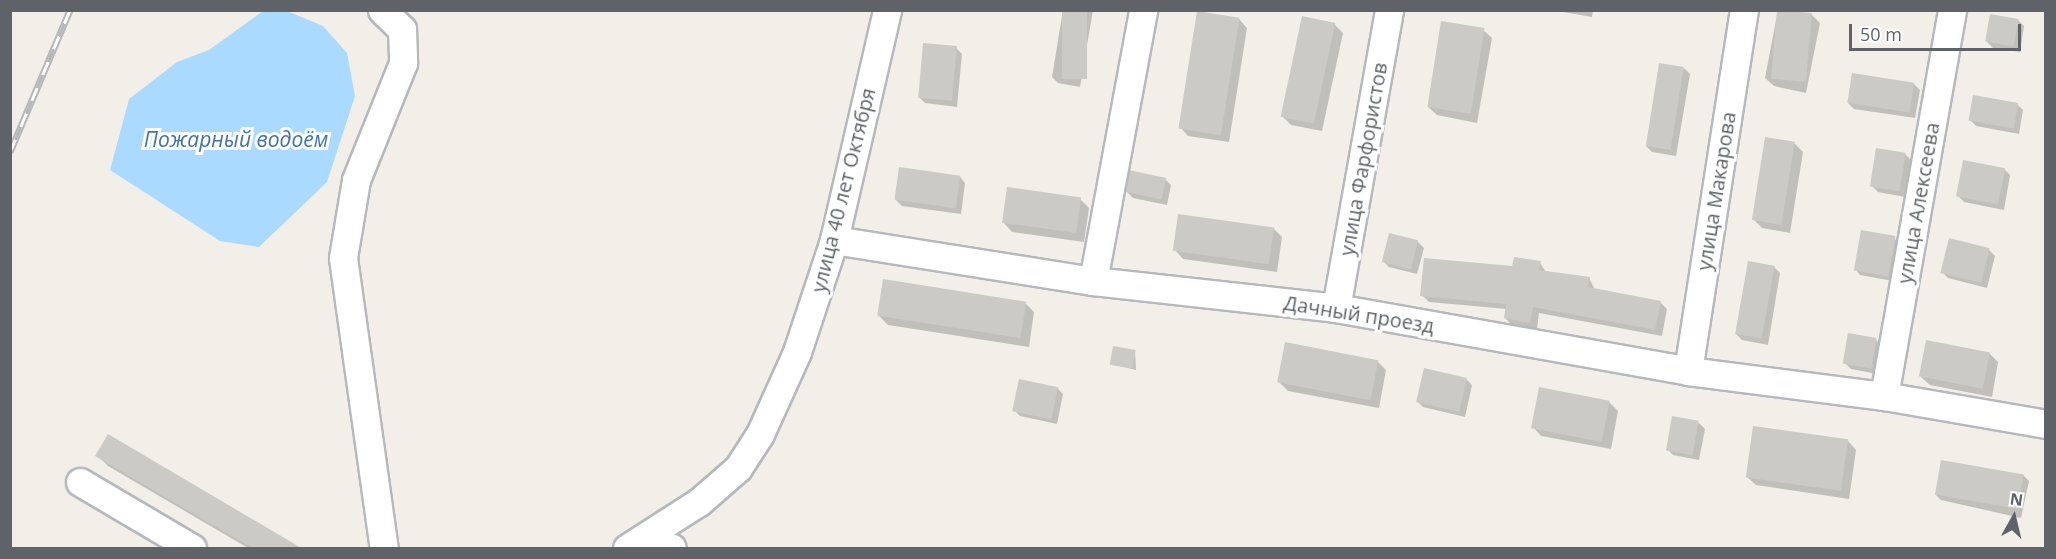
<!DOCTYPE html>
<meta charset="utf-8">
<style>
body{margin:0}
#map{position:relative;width:2056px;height:559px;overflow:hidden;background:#f1efe8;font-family:"Open Sans",sans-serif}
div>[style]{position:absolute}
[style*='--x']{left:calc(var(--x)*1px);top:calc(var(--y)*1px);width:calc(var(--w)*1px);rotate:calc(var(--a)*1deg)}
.water>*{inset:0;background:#aadaff}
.shadow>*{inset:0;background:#0003}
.building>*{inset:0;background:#cccac5;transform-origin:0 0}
.roads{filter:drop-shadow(2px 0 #b5b8bc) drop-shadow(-2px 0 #b5b8bc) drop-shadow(0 2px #b5b8bc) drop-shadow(0 -2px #b5b8bc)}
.minor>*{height:27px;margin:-13.5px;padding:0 13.5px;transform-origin:13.5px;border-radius:13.5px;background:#fff}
.rail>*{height:7px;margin-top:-3.5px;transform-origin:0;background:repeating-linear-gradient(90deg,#fff 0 14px,#b6b7b8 0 28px);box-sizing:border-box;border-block:2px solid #b6b7b8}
span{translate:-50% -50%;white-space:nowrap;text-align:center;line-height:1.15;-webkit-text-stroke:6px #fff;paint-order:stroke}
.street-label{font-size:20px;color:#5f6368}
.water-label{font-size:21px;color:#4174aa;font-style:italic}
.frame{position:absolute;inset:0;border:12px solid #5f6368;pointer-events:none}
.north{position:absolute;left:1984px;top:487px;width:60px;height:60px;-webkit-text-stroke:4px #fff;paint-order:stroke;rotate:8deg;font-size:16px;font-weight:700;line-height:24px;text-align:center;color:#5f6368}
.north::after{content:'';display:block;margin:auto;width:21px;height:27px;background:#5f6368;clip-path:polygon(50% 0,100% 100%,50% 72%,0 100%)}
.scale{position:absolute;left:1849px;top:24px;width:172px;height:27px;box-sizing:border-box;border:3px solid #5f6368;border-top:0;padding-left:8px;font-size:18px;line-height:21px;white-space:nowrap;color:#5f6368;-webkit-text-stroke:4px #fff;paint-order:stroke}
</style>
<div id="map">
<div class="water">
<i style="clip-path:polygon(263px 11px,287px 11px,323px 26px,347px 53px,355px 96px,327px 182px,259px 247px,220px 241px,110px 170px,129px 99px,177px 62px,209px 50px)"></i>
</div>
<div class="shadow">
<i style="clip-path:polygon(1063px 10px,1093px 10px,1080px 87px,1058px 83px,1052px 77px)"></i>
<i style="clip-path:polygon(1551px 10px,1593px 10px,1592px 17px)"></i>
<i style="clip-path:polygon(1778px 10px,1811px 14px,1820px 23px,1806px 93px,1774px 86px,1765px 78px)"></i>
<i style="clip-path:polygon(1239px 19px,1247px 28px,1229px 142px,1188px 136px,1180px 127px)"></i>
<i style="clip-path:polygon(2018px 20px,2024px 26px,2020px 52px,1993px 48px,1987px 42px)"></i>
<i style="clip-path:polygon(1334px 24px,1343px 33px,1322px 131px,1291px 125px,1282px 116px)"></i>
<i style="clip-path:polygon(1483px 30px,1492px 38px,1477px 123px,1437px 115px,1428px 107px)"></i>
<i style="clip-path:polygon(956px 48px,962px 54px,957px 107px,925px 103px,919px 97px)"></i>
<i style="clip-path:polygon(1684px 68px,1690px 74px,1676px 156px,1652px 152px,1646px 146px)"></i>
<i style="clip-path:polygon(1914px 84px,1920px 90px,1915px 118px,1854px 109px,1848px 103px)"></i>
<i style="clip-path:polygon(2017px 104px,2023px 110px,2019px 134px,1976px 126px,1970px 120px)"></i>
<i style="clip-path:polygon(1794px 143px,1803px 152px,1790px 233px,1762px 228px,1753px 219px)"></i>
<i style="clip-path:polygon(1905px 154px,1911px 160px,1905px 197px,1878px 192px,1872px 186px)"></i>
<i style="clip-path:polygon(2004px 169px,2010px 175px,2004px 210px,1964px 202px,1958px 196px)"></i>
<i style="clip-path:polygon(960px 177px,965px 183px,961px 214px,902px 206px,896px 200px)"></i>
<i style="clip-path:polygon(1165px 179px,1171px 185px,1167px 205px,1133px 198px,1127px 192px)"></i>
<i style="clip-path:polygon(1080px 199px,1089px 208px,1084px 242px,1012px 232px,1004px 223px)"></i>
<i style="clip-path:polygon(1273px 228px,1282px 237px,1277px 272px,1183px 259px,1175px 250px)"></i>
<i style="clip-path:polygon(1390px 234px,1418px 242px,1424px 248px,1417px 274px,1389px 267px,1383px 261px)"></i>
<i style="clip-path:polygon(1894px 238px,1900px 244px,1893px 281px,1860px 275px,1855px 269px)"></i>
<i style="clip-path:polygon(1989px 250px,1995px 256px,1987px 288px,1948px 278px,1942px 272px)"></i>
<i style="clip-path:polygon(1540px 263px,1546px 272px,1589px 278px,1595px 290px,1660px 302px,1667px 309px,1662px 336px,1539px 313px,1537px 329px,1512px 325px,1505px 318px,1507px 309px,1429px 302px,1422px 295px)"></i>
<i style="clip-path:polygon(1774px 267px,1780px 273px,1768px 345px,1742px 340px,1736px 334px)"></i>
<i style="clip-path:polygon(1025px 303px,1034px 312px,1029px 347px,888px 325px,879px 316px)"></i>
<i style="clip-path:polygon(1876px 340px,1882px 346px,1878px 374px,1851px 369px,1845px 363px)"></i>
<i style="clip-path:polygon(1135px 351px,1136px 370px,1112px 364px)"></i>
<i style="clip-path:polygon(1989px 353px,1998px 362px,1992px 397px,1930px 385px,1921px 377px)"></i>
<i style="clip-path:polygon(1377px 361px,1386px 370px,1379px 408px,1288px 391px,1279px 382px)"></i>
<i style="clip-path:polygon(1466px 379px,1472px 385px,1465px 417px,1423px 407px,1417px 401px)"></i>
<i style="clip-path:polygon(1057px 388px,1063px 394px,1057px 424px,1020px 416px,1014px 410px)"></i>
<i style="clip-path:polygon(1609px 402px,1618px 411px,1611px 449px,1541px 436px,1533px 427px)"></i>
<i style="clip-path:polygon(1699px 423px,1705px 429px,1699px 460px,1673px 455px,1667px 449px)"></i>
<i style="clip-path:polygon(1848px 441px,1856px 450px,1849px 499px,1756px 485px,1747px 477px)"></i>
<i style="clip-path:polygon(97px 455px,300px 548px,248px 548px,108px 466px)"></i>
<i style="clip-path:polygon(2023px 475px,2029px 481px,2021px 518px,1941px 500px,1935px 494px)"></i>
</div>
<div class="building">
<i style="left:1062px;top:10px;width:25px;height:69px"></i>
<i style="left:1777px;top:10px;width:35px;height:69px;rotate:5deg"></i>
<i style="left:1197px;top:11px;width:43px;height:119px;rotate:9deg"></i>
<i style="left:1990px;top:14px;width:29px;height:28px;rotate:10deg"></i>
<i style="left:1302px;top:16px;width:34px;height:103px;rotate:12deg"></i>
<i style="left:1441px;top:21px;width:44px;height:87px;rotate:9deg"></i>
<i style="left:923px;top:43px;width:34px;height:55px;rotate:5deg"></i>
<i style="left:1659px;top:63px;width:25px;height:84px;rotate:9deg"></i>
<i style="left:1852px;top:73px;width:63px;height:30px;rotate:9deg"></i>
<i style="left:1973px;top:95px;width:46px;height:26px;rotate:10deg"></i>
<i style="left:1765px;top:137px;width:30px;height:84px;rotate:9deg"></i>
<i style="left:1876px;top:148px;width:30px;height:39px;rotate:9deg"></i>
<i style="left:1963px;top:160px;width:43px;height:37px;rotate:11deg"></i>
<i style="left:899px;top:167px;width:62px;height:33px;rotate:8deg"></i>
<i style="left:1129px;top:170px;width:38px;height:22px;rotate:12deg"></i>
<i style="left:1007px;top:187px;width:75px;height:36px;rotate:8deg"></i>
<i style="left:1178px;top:214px;width:97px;height:37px;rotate:8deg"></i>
<i style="left:1861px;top:230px;width:35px;height:41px;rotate:10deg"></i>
<i style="left:1389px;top:233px;width:30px;height:30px;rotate:14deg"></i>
<i style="left:1949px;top:238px;width:42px;height:36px;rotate:14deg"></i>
<i style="clip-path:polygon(1514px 257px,1541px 261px,1539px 270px,1590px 277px,1588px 287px,1661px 301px,1655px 330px,1533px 307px,1530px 323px,1504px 318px,1506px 304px,1420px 296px,1424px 258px,1512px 266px)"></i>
<i style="left:1748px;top:261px;width:27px;height:74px;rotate:10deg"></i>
<i style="left:883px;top:279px;width:145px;height:37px;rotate:9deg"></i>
<i style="left:1848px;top:333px;width:29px;height:31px;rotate:10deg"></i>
<i style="left:1926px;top:340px;width:65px;height:37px;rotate:11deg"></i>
<i style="left:1285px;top:342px;width:95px;height:41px;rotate:11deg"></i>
<i style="left:1113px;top:346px;width:23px;height:19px;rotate:10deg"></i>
<i style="left:1424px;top:368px;width:44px;height:35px;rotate:13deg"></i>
<i style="left:1019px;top:379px;width:40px;height:33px;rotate:12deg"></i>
<i style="left:1539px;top:387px;width:72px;height:42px;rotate:11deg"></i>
<i style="left:1672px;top:416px;width:27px;height:35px;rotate:10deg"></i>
<i style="left:1753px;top:426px;width:96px;height:52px;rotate:8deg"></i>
<i style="clip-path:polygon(108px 434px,303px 549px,254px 549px,95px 456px)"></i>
<i style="left:1941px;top:460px;width:84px;height:35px;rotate:10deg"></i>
</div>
<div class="roads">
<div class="minor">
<i style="--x:382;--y:10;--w:28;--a:44"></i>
<i style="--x:402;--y:29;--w:34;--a:88"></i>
<i style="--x:403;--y:63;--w:126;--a:111.9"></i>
<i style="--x:356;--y:180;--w:79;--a:99.5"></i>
<i style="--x:343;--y:258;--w:293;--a:82"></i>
<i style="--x:834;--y:240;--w:262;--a:9"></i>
<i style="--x:1093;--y:281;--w:244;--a:6.3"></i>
<i style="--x:1336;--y:308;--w:358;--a:10.1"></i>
<i style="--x:1688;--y:371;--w:198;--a:7.3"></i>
<i style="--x:1884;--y:396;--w:164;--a:9.8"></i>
<i style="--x:1093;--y:281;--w:276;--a:-79.5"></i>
<i style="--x:1336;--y:308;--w:303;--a:-79.9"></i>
<i style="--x:1688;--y:371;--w:365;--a:-81.2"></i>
<i style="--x:1884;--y:396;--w:392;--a:-80"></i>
<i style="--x:80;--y:482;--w:130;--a:30.5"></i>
<i style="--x:643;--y:539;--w:30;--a:17"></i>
<i style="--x:627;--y:548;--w:85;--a:-32.6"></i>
<i style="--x:699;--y:502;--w:52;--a:-41.1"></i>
<i style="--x:738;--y:468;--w:40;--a:-57.1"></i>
<i style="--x:760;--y:434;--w:90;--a:-65.7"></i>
<i style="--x:797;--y:352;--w:118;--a:-71.7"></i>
<i style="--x:834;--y:240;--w:236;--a:-77"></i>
</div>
</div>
<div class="rail">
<i style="--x:10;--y:152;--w:154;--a:-67.1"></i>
</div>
<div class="street-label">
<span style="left:1363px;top:159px;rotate:-80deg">улица Фарфористов</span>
<span style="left:843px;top:190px;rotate:-76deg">улица 40 лет Октября</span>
<span style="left:1716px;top:191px;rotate:-81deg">улица Макарова</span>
<span style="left:1918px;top:203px;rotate:-80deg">улица Алексеева</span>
<span style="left:1359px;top:314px;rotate:9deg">Дачный проезд</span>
</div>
<div class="water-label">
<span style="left:236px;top:139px">Пожарный водоём</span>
</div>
<div class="frame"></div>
<div class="north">N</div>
<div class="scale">50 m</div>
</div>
